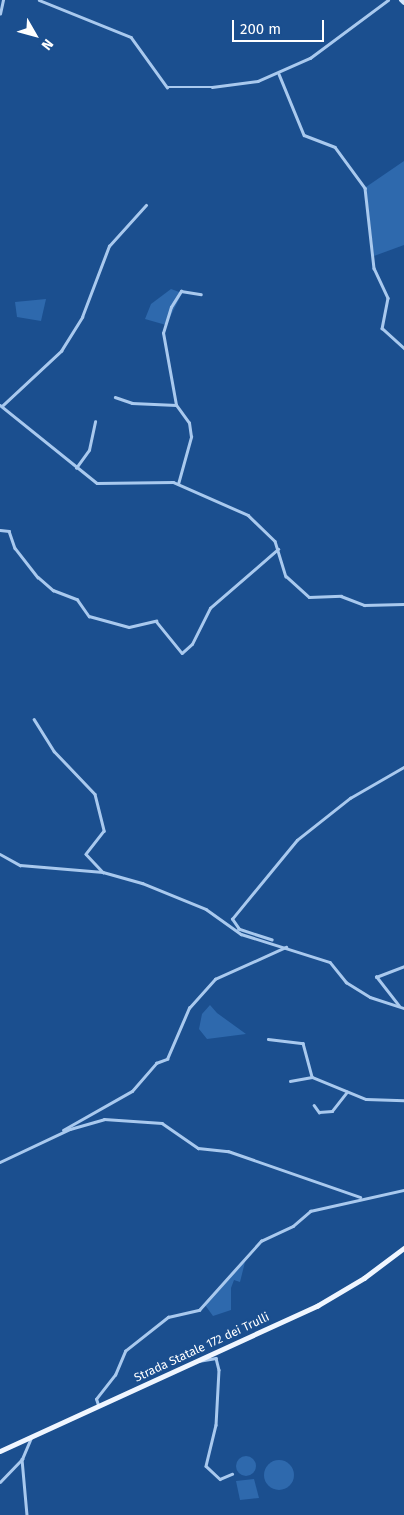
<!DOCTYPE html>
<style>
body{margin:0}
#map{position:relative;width:404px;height:1515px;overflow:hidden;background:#1b4f8f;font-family:"Fira Sans",sans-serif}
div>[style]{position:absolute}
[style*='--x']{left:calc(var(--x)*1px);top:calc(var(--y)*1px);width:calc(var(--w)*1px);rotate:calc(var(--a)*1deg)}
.green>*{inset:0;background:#2e69ad}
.round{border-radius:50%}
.street>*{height:2.5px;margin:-1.25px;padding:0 1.25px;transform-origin:1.25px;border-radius:1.25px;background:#a9c9ee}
.secondary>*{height:4px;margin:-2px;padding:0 2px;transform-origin:2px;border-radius:2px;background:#d6e6fa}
.primary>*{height:4.5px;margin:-2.25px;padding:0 2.25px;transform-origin:2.25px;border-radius:2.25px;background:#f0f6ff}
span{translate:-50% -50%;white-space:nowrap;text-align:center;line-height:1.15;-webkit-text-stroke:4.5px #1b4f8f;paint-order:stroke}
.street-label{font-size:12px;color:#fff}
.north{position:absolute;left:10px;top:10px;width:50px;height:50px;-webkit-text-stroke:4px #1b4f8f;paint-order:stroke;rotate:128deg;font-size:14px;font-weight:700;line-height:20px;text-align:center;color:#fff}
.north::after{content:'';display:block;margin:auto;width:18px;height:22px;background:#fff;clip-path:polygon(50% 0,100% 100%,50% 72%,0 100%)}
.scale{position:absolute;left:232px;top:20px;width:92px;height:22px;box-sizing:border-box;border:2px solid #fff;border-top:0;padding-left:6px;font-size:15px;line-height:18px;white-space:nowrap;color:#fff;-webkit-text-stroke:4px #1b4f8f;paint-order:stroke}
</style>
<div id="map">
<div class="green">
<i style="clip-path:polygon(404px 161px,404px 245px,374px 256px,366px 187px)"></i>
<i style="clip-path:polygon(171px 289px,182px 293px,166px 325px,145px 319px,151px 304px)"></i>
<i style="clip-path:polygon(46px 299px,41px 321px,17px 317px,15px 302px)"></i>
<i style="clip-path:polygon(210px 1005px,217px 1013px,246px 1034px,207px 1039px,199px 1029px,202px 1014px)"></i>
<i style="clip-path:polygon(246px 1258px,240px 1282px,234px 1280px,231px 1288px,231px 1310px,213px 1316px,205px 1305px)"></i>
<i class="round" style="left:236px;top:1456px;width:20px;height:20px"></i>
<i class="round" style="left:264px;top:1460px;width:30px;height:30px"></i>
<i style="clip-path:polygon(254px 1479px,259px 1498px,240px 1500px,236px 1481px)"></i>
</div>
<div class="street">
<i style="--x:39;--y:0;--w:99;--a:21.9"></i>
<i style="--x:131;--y:37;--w:62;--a:54.2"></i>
<i style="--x:167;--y:87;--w:45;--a:0"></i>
<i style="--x:212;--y:87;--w:46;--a:-7.4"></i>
<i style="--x:258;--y:81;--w:57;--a:-23.9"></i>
<i style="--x:310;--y:58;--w:97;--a:-36.6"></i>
<i style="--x:0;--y:14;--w:14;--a:-78"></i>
<i style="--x:279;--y:74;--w:66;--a:67.7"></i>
<i style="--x:304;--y:135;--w:33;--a:21"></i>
<i style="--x:335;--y:147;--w:51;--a:53.8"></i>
<i style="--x:365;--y:188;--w:81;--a:83.6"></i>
<i style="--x:374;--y:268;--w:33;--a:65"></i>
<i style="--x:388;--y:298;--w:31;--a:101"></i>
<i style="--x:382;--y:328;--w:30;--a:42"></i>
<i style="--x:115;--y:397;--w:18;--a:19"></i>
<i style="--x:132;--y:403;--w:44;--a:2.6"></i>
<i style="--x:0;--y:405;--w:124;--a:38.8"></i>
<i style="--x:97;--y:483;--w:76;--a:-0.8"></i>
<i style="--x:173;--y:482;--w:82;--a:23.7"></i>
<i style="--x:248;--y:515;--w:37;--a:44"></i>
<i style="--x:275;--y:541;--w:37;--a:73"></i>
<i style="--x:286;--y:576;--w:31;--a:42"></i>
<i style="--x:309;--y:597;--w:32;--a:-2"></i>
<i style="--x:341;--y:596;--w:25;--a:21"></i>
<i style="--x:364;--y:605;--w:40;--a:-1.4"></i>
<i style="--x:2;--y:406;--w:81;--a:-43"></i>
<i style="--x:61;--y:351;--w:40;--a:-58"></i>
<i style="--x:82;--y:317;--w:76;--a:-69.2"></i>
<i style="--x:109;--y:246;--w:55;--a:-47.9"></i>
<i style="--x:76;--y:468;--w:22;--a:-54"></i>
<i style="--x:89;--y:450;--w:29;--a:-78"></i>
<i style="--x:178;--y:484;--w:49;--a:-74.5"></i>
<i style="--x:191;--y:437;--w:14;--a:-98"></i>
<i style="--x:189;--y:423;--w:22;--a:-126"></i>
<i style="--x:176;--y:405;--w:73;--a:-100.2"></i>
<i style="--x:163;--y:333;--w:27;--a:-73"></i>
<i style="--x:171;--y:307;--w:19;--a:-58"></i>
<i style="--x:181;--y:291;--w:20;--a:9"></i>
<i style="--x:0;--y:530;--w:9;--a:6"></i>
<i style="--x:9;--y:531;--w:18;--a:71"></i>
<i style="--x:15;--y:548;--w:37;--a:52"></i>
<i style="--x:38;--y:577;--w:20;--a:41"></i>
<i style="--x:53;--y:590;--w:26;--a:21"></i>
<i style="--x:77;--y:599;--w:21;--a:55"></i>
<i style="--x:89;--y:616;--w:41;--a:15.4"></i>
<i style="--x:129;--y:627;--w:28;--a:-13"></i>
<i style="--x:156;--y:621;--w:41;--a:50.9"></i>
<i style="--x:182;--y:653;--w:13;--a:-42"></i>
<i style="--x:192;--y:644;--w:40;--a:-63.4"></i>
<i style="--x:210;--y:608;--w:90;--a:-40.9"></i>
<i style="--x:34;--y:719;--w:38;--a:58"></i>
<i style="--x:54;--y:751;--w:59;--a:46.4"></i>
<i style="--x:95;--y:794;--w:38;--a:76"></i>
<i style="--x:104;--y:831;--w:29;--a:128"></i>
<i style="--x:86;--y:854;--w:25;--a:47"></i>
<i style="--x:0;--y:854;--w:23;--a:29"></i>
<i style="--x:20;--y:865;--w:83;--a:4.8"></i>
<i style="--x:103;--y:872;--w:41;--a:15.8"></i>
<i style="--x:142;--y:883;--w:69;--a:22.1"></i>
<i style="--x:206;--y:909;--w:43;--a:35.5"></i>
<i style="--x:241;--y:934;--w:93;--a:17.5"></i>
<i style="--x:330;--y:962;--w:26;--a:51"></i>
<i style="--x:346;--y:982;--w:28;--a:32"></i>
<i style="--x:370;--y:997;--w:36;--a:18"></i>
<i style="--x:272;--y:940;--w:35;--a:-162"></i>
<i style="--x:239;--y:929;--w:12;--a:-125"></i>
<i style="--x:232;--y:919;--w:102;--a:-50.6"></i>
<i style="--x:297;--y:840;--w:68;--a:-38.4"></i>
<i style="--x:350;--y:798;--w:62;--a:-29.9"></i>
<i style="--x:399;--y:1006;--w:37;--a:-128"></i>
<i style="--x:376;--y:977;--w:30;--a:-21"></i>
<i style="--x:268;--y:1039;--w:35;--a:7"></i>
<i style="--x:303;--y:1043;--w:35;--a:75"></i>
<i style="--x:312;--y:1077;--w:58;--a:22.2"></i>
<i style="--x:366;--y:1099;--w:38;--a:2"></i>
<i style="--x:290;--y:1081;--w:22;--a:-10"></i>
<i style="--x:314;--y:1105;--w:9;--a:54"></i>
<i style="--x:319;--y:1112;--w:13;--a:-4"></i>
<i style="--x:332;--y:1111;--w:24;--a:-52"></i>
<i style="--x:63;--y:1130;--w:79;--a:-29.5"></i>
<i style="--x:132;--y:1091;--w:37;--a:-49"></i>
<i style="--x:156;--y:1063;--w:12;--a:-20"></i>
<i style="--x:167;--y:1059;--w:56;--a:-66.7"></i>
<i style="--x:189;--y:1008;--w:39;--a:-48"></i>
<i style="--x:215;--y:979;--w:78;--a:-24.3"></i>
<i style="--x:0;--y:1162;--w:77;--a:-25.2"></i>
<i style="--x:70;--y:1129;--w:35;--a:-16"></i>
<i style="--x:104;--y:1119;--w:58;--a:3.9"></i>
<i style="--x:162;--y:1123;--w:44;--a:34.8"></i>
<i style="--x:198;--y:1148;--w:30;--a:6"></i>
<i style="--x:228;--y:1151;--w:140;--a:19.2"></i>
<i style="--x:198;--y:1361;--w:18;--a:-9"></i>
<i style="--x:216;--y:1358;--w:12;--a:76"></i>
<i style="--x:219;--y:1370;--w:55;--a:93.1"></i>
<i style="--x:216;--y:1425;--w:42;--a:103.7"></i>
<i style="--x:206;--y:1466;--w:19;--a:43"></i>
<i style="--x:220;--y:1479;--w:13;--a:-23"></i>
<i style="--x:98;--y:1405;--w:6;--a:-108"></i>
<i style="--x:96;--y:1399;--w:31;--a:-52"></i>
<i style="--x:115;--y:1375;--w:26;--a:-67"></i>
<i style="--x:125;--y:1351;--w:55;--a:-38.3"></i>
<i style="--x:168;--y:1317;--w:32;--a:-13"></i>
<i style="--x:199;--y:1310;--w:93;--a:-48.1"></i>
<i style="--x:261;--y:1241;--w:35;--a:-25"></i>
<i style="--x:293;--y:1226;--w:23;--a:-41"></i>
<i style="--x:310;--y:1211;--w:96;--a:-12.6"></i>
<i style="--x:22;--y:1459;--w:56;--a:84.9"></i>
<i style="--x:0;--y:1482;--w:32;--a:-46"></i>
<i style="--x:22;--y:1459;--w:23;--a:-67"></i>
</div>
<div class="secondary">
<i style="--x:401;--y:0;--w:4;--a:45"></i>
</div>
<div class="primary">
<i style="--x:0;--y:1451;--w:349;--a:-24.6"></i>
<i style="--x:317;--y:1306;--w:55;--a:-30.8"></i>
<i style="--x:364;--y:1278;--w:50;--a:-36.9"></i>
</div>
<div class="street-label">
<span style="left:202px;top:1348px;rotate:-25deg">Strada Statale 172 dei Trulli</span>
</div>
<div class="north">N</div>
<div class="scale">200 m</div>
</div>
